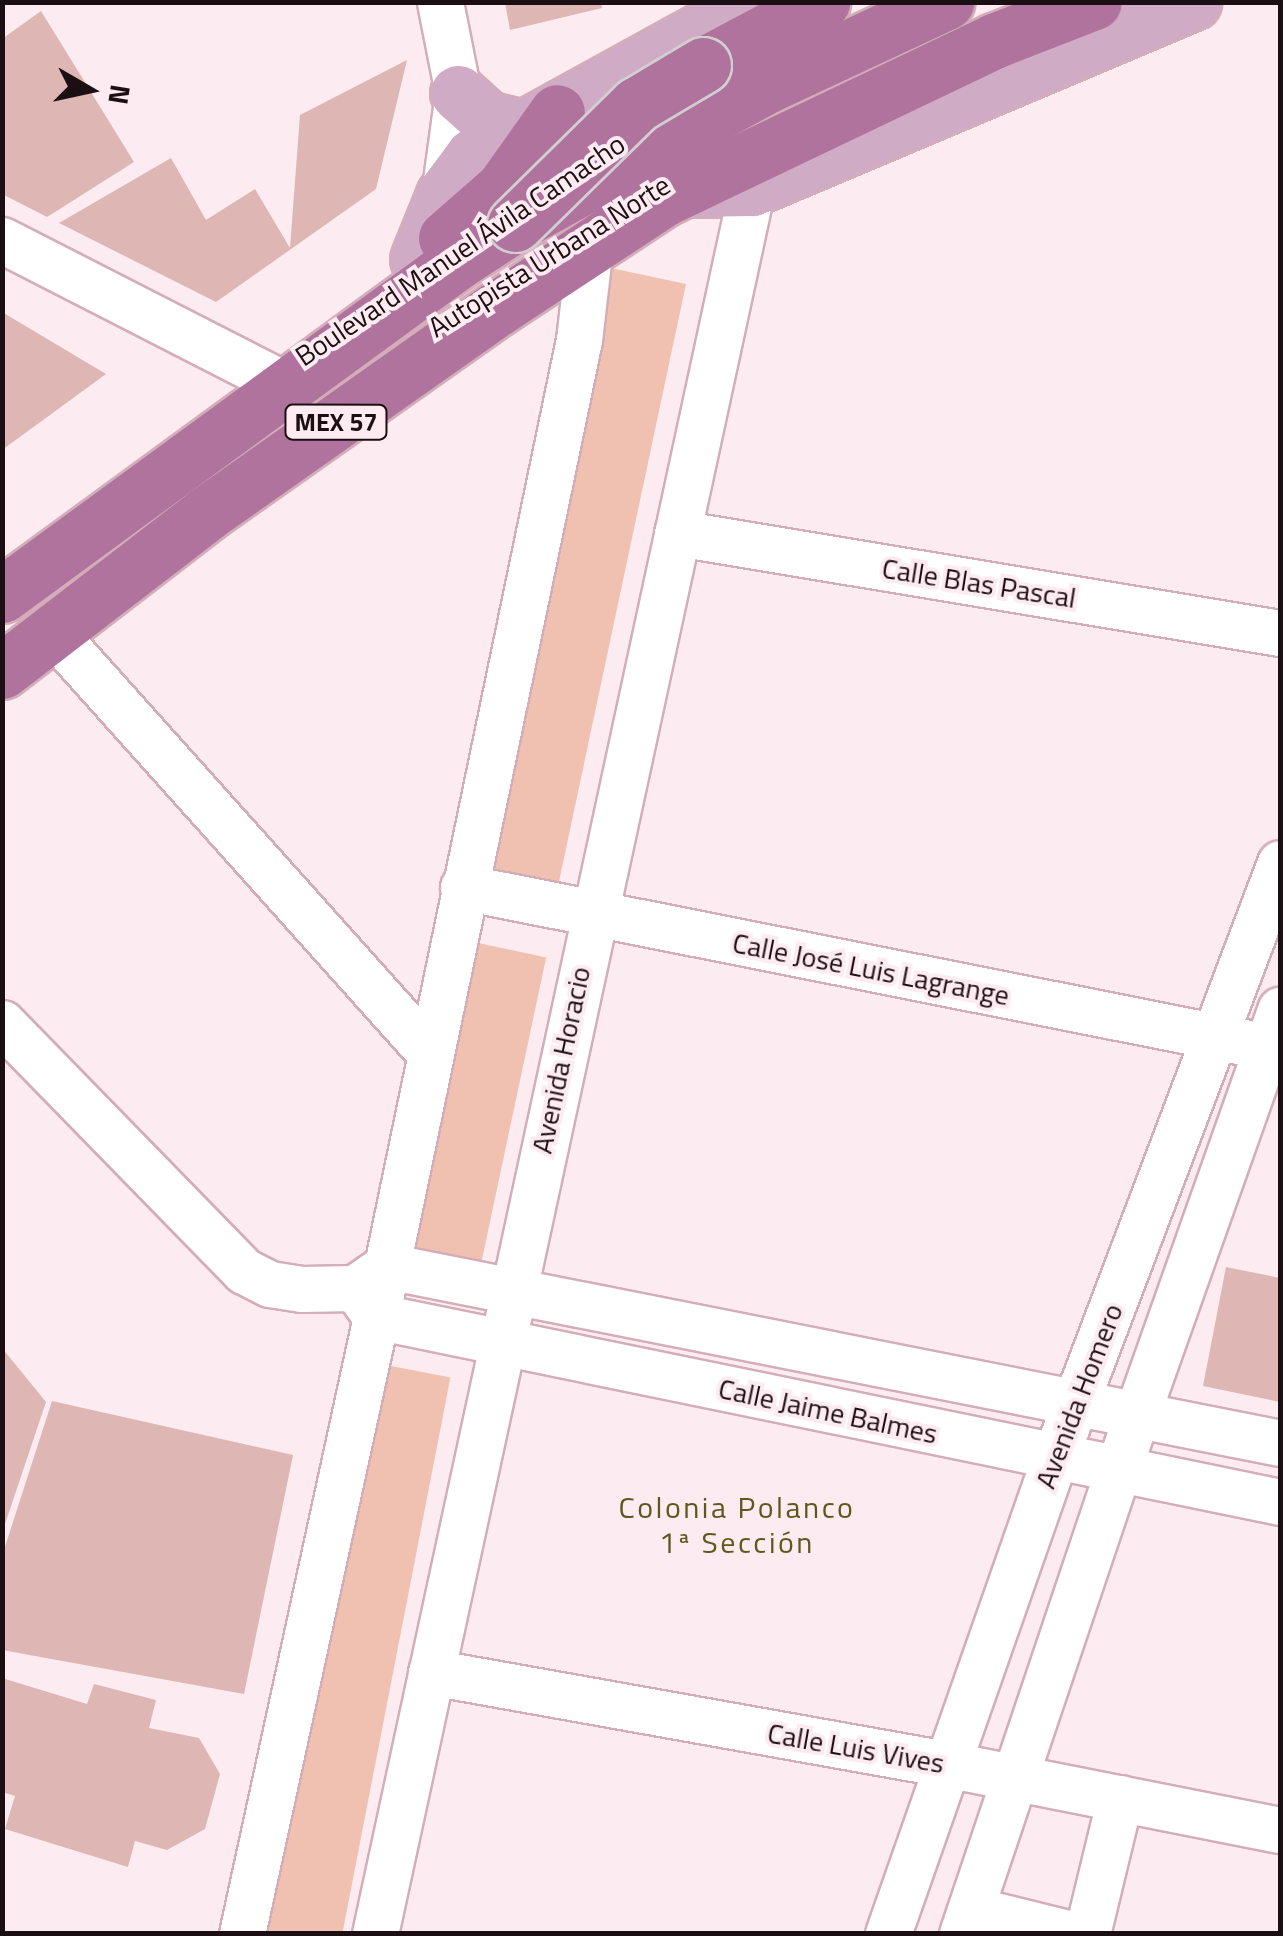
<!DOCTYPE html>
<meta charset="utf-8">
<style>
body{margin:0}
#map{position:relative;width:1283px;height:1936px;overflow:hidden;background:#fcebf0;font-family:"Titillium Web",sans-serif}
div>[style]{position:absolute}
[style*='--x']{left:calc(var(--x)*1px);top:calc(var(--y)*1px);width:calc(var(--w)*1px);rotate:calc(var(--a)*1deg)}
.green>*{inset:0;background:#f0c1b0;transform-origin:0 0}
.building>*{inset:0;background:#deb6b4}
.roads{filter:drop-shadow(2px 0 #d3adb8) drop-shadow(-2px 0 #d3adb8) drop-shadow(0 2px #d3adb8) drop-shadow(0 -2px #d3adb8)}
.minor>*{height:45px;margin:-22.5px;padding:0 22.5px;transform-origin:22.5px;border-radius:22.5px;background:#fff}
.major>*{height:55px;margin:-27.5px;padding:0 27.5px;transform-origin:27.5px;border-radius:27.5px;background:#d0abc5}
.highway>*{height:55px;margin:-27.5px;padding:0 27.5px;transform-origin:27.5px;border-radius:27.5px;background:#b0739e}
.bridges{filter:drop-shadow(2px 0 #d2cfd0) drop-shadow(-2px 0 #d2cfd0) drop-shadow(0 2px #d2cfd0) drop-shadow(0 -2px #d2cfd0)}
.highway-bridge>*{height:55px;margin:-27.5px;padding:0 27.5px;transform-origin:27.5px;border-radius:27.5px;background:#b0739e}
span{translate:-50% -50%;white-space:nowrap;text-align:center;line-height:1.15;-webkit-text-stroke:8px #fcebf0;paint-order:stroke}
.shield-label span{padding:2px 8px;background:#fcebf0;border:2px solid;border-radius:8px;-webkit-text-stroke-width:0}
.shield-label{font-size:25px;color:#1c0f13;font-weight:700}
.street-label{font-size:28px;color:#1c0f13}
.neighbourhood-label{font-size:30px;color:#5d581c;letter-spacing:2.5px}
.frame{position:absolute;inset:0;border:5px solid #1c0f13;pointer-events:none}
.north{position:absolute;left:40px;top:40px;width:100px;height:100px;-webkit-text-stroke:8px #fcebf0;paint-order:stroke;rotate:99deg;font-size:28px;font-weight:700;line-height:40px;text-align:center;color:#1c0f13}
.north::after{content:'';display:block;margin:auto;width:35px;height:45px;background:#1c0f13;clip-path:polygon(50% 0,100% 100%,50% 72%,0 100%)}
</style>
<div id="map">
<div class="green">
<i style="left:686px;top:284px;width:622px;height:103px;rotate:102deg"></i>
<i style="left:464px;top:940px;width:84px;height:328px;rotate:12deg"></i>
<i style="left:365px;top:1361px;width:87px;height:584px;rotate:11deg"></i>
</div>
<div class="building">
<i style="clip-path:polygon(505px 2px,601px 2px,602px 8px,510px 30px)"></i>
<i style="clip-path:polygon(41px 11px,134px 162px,47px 217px,2px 194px,2px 39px)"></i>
<i style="clip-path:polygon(407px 60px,376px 189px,216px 302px,59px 223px,171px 158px,206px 220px,255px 189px,290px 248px,300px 115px)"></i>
<i style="clip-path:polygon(2px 312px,106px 374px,2px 450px)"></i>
<i style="clip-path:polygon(1226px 1267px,1280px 1278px,1280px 1402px,1203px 1386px)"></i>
<i style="clip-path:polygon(2px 1348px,46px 1402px,3px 1530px,2px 1530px)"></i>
<i style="clip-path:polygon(52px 1401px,293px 1455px,244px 1694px,2px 1650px,2px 1556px)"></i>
<i style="clip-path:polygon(2px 1678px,87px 1704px,94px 1684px,156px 1700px,149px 1728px,199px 1738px,220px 1774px,205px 1829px,167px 1850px,135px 1841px,128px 1867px,5px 1829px,15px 1796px,2px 1792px)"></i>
</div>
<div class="roads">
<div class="minor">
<i style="--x:440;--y:2;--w:93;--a:78.8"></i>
<i style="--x:458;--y:93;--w:103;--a:97.8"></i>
<i style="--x:2;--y:240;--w:301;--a:27.1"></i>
<i style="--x:677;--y:533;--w:611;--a:9.42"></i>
<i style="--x:52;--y:631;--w:567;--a:48.15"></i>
<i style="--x:463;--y:887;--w:796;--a:11.23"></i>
<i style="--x:2;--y:1023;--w:347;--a:45.7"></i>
<i style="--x:244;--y:1271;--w:29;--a:27"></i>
<i style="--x:270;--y:1284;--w:32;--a:9"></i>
<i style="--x:302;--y:1289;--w:53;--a:-1.1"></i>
<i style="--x:355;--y:1288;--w:39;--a:-35"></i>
<i style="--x:387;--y:1266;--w:910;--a:11.21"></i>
<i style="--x:359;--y:1293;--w:28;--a:55"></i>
<i style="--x:375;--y:1316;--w:924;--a:11.61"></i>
<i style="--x:431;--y:1672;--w:523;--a:10.13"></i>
<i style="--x:946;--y:1764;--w:340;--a:11.2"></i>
<i style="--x:971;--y:1909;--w:104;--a:13.9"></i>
<i style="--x:242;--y:1934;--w:684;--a:-77.75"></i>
<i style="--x:387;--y:1266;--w:946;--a:-78.29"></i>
<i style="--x:579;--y:340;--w:96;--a:-83.4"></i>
<i style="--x:375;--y:1934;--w:1786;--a:-77.82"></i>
<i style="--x:888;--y:1934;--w:505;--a:-70.7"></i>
<i style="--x:1055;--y:1457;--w:635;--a:-69.25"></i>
<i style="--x:962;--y:1934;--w:549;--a:-71.4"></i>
<i style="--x:1137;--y:1414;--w:429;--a:-70.5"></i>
<i style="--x:1087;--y:1934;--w:140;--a:-76.4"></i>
</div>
<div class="major">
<i style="--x:458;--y:93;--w:39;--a:42"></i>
<i style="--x:487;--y:119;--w:38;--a:14"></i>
<i style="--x:680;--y:189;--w:72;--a:-0.8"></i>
<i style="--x:752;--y:188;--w:479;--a:-22.9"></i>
<i style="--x:418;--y:259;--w:69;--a:-67.9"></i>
<i style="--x:444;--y:195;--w:49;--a:-53.4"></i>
<i style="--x:473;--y:156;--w:320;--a:-28.8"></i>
</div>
<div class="highway">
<i style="--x:703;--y:65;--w:135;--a:-27.9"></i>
<i style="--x:446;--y:238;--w:76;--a:-41.3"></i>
<i style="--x:503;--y:188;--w:93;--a:-54.6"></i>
<i style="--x:2;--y:595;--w:564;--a:-36.2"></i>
<i style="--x:457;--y:262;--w:69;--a:-33.2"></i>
<i style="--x:515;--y:224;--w:286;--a:-28.8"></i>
<i style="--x:766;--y:86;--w:199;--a:-25"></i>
<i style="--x:2;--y:671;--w:259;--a:-37.6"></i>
<i style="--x:207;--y:513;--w:356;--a:-35.2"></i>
<i style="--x:498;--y:308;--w:200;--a:-33.4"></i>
<i style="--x:665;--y:198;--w:365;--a:-25.5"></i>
<i style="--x:994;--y:41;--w:107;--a:-21.3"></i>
</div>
</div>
<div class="bridges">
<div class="highway-bridge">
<i style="--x:515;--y:224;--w:170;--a:-44.5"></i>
<i style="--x:636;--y:105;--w:78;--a:-30.8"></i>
</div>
</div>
<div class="shield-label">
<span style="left:336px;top:422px">MEX 57</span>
</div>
<div class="street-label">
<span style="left:460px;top:250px;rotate:-34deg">Boulevard Manuel Ávila Camacho</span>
<span style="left:549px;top:256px;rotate:-32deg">Autopista Urbana Norte</span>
<span style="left:979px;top:583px;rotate:9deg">Calle Blas Pascal</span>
<span style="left:871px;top:969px;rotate:11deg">Calle José Luis Lagrange</span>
<span style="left:561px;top:1060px;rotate:-78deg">Avenida Horacio</span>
<span style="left:1079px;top:1396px;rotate:-69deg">Avenida Homero</span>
<span style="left:828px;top:1411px;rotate:12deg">Calle Jaime Balmes</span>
<span style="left:856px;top:1748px;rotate:10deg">Calle Luis Vives</span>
</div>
<div class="neighbourhood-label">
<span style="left:737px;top:1524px">Colonia Polanco<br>1ª Sección</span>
</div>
<div class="frame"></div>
<div class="north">N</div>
</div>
